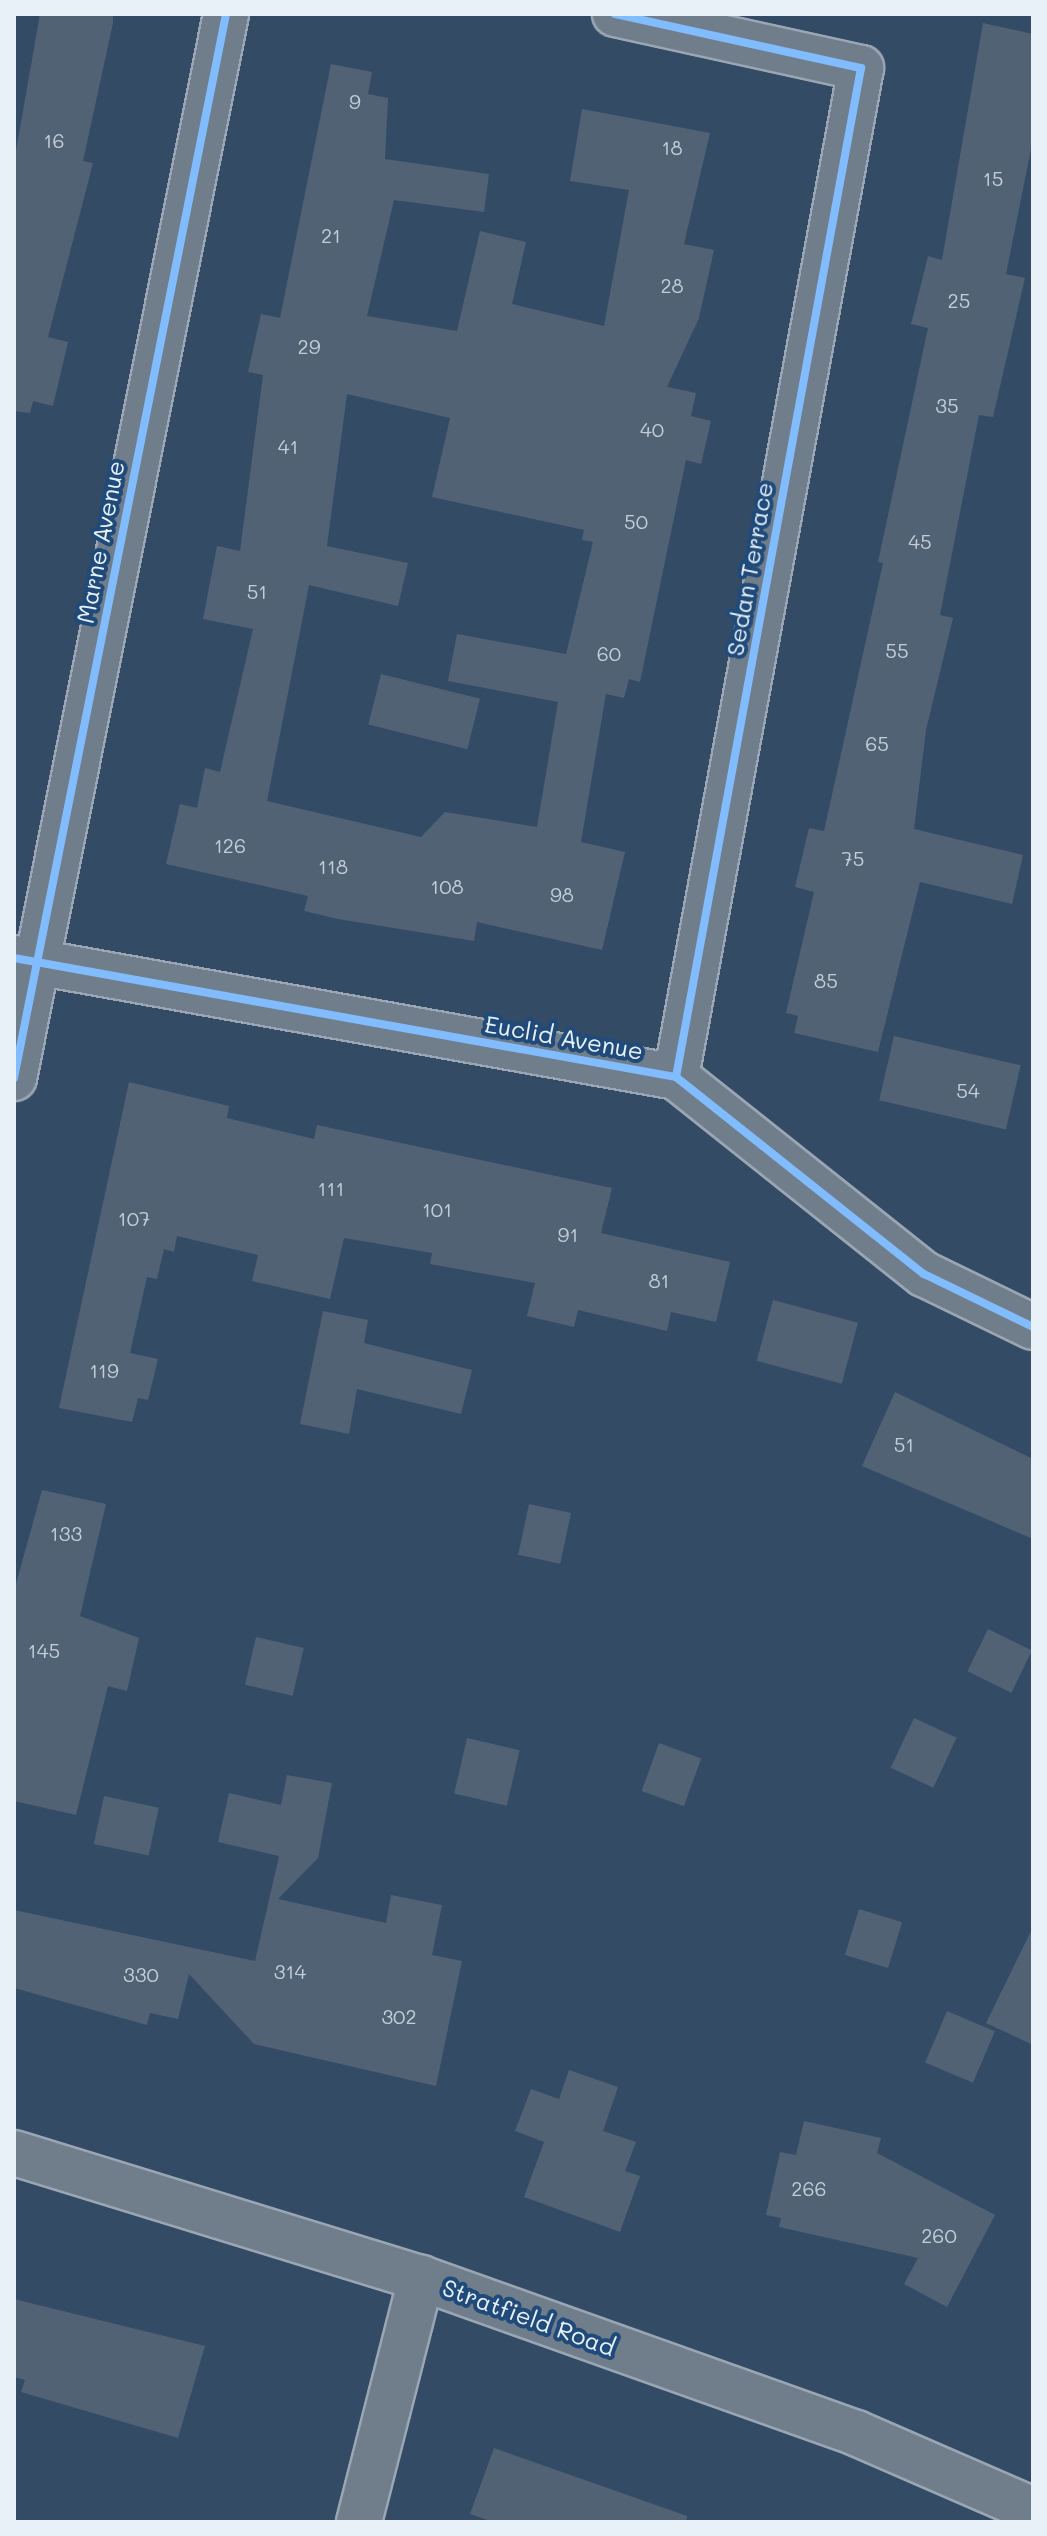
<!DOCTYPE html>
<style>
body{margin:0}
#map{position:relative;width:1047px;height:2536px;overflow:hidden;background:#344b65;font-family:Mali,sans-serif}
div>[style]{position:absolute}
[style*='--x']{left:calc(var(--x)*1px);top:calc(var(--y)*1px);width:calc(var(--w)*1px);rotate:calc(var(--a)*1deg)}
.building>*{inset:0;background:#516275;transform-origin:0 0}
.roads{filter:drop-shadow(2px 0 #9aa6b3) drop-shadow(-2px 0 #9aa6b3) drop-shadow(0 2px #9aa6b3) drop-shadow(0 -2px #9aa6b3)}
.minor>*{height:44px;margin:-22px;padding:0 22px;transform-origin:22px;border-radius:22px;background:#707e8c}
.major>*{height:44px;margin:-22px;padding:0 22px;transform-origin:22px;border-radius:22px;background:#707e8c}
.cycleway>*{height:8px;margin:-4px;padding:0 4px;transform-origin:4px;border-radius:4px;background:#80bcff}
span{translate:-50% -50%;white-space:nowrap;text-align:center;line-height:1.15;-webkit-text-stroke:8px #1f4a7a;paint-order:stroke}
.number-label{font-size:20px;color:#c2cdd7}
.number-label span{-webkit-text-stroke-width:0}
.street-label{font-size:24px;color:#e8f1f8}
.frame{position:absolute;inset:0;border:16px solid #e8f1f8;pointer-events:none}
</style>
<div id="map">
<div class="building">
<i style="clip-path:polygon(40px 14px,113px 14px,113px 23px,83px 161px,93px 163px,48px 337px,68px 342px,53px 406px,33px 401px,30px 413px,14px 411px,14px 162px)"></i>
<i style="clip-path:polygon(983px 23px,1033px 34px,1033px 139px,1006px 274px,1025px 278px,993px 417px,979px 415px,940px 615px,953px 618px,926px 730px,914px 829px,1023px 855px,1012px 904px,920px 882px,878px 1052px,794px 1033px,798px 1016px,786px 1013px,814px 892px,795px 887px,809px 828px,824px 831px,883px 563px,878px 562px,928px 328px,911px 324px,928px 256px,942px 260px)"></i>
<i style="clip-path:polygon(evenodd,331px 64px,372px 72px,368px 94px,388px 98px,385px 159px,489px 174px,484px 212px,394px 200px,367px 316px,457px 331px,480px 231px,526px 242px,512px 304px,604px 326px,629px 190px,570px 181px,582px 109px,710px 133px,684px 244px,714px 250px,699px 318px,667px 387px,696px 393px,691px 416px,711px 421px,701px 464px,686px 460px,640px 682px,629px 679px,624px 698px,606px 694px,581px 842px,625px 852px,602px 950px,477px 922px,474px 941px,338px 919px,304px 911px,308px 896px,166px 864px,180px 804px,197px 808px,205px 768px,220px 772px,253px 629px,203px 619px,217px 546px,240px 551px,263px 375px,248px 372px,261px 314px,280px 318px,331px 64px,347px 394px,450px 418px,432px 497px,584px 530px,582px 540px,593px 542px,566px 654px,457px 634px,448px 681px,558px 702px,537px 827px,445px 812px,421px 837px,267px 801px,309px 585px,398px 606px,408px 563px,327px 546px,347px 394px)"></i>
<i style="left:381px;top:674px;width:102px;height:52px;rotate:14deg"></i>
<i style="left:894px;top:1036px;width:130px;height:66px;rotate:13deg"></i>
<i style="clip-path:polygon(129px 1082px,229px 1106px,227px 1118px,314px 1139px,317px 1125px,612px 1188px,601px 1233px,730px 1262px,716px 1322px,671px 1312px,667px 1331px,578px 1310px,574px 1327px,527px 1316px,535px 1283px,430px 1264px,432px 1253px,344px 1238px,330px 1299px,252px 1281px,258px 1255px,177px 1236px,174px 1252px,164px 1249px,157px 1279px,147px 1277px,130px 1353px,158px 1359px,148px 1400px,138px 1398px,132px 1422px,59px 1408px)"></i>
<i style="left:773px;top:1300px;width:88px;height:63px;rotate:15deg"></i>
<i style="clip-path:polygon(323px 1311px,368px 1320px,364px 1343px,472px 1370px,461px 1414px,357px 1389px,349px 1434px,300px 1424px)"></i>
<i style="clip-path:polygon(895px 1392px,1033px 1459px,1033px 1539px,862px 1466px)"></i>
<i style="clip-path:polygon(42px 1490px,106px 1504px,80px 1616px,139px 1638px,127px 1691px,108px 1686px,76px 1815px,14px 1801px,14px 1591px)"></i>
<i style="left:529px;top:1504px;width:43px;height:52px;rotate:12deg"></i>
<i style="left:988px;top:1629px;width:49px;height:47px;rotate:26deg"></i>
<i style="left:256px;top:1637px;width:49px;height:49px;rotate:13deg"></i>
<i style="left:914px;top:1718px;width:47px;height:55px;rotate:25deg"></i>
<i style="left:467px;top:1738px;width:54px;height:57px;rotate:13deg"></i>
<i style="left:659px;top:1743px;width:45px;height:51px;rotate:20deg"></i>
<i style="clip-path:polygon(287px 1775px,332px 1783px,318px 1858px,278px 1899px,386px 1923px,391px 1895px,442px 1905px,432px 1955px,462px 1961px,436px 2086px,254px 2044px,189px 1974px,178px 2019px,150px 2013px,147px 2025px,14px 1988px,14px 1910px,255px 1961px,279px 1856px,218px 1842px,229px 1793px,281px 1805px)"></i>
<i style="left:104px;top:1796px;width:56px;height:49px;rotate:12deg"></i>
<i style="left:859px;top:1909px;width:45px;height:48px;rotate:17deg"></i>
<i style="clip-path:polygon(1033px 1927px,1033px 2045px,986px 2023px)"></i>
<i style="left:947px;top:2011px;width:52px;height:56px;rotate:23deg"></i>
<i style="clip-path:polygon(569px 2070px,618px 2087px,603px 2131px,636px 2142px,625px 2171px,640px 2176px,620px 2232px,524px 2197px,544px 2142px,515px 2131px,531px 2089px,559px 2099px)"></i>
<i style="clip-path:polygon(804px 2121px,881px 2138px,877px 2153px,995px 2215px,947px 2307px,904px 2284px,918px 2258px,779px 2227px,781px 2218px,766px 2215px,780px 2152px,796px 2155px)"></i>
<i style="clip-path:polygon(14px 2299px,205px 2346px,178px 2438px,21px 2392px,25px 2380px,14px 2377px)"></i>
<i style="clip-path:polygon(494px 2448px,687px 2516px,686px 2522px,493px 2522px,470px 2514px)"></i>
</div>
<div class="roads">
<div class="minor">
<i style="--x:615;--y:14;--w:252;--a:12.4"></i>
<i style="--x:861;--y:68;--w:1026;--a:100.39"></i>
<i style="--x:14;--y:958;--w:673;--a:10.19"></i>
<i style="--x:676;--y:1077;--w:317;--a:38.5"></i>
<i style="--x:924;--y:1274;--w:121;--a:25.9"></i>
<i style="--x:14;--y:1078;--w:1085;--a:-78.73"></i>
<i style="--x:359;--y:2522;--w:252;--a:-75.7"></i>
</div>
<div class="major">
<i style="--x:14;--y:2153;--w:426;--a:17.1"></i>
<i style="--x:421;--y:2278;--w:462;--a:19.6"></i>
<i style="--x:856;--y:2433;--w:193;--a:23.5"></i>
</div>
</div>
<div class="cycleway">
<i style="--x:615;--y:14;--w:252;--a:12.4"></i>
<i style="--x:861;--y:68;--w:1026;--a:100.39"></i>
<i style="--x:14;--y:958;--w:673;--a:10.19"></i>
<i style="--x:676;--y:1077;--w:317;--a:38.5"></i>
<i style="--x:924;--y:1274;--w:121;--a:25.9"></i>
<i style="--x:14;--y:1078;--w:1085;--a:-78.73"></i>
</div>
<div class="number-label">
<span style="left:355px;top:101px">9</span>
<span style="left:54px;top:140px">16</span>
<span style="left:672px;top:147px">18</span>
<span style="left:993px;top:178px">15</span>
<span style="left:331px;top:235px">21</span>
<span style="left:672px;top:285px">28</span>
<span style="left:959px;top:300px">25</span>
<span style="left:309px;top:346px">29</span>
<span style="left:947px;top:405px">35</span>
<span style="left:652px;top:429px">40</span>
<span style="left:288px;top:446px">41</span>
<span style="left:636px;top:521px">50</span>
<span style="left:920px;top:541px">45</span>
<span style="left:257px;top:591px">51</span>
<span style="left:897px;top:650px">55</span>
<span style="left:609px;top:653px">60</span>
<span style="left:877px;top:743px">65</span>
<span style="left:230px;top:845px">126</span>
<span style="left:853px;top:858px">75</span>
<span style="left:333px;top:866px">118</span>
<span style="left:447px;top:886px">108</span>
<span style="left:562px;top:894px">98</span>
<span style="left:826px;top:980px">85</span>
<span style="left:968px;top:1090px">54</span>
<span style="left:331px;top:1188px">111</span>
<span style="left:437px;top:1209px">101</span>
<span style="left:134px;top:1218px">107</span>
<span style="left:568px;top:1234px">91</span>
<span style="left:659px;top:1280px">81</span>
<span style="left:104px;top:1370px">119</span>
<span style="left:904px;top:1444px">51</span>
<span style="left:66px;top:1533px">133</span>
<span style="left:44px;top:1650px">145</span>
<span style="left:290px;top:1971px">314</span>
<span style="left:141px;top:1974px">330</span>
<span style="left:399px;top:2016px">302</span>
<span style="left:809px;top:2188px">266</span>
<span style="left:939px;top:2235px">260</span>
</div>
<div class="street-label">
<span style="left:100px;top:542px;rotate:-79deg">Marne Avenue</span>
<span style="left:749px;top:569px;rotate:-80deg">Sedan Terrace</span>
<span style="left:564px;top:1037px;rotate:10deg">Euclid Avenue</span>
<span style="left:529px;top:2317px;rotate:20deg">Stratfield Road</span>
</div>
<div class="frame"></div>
</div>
